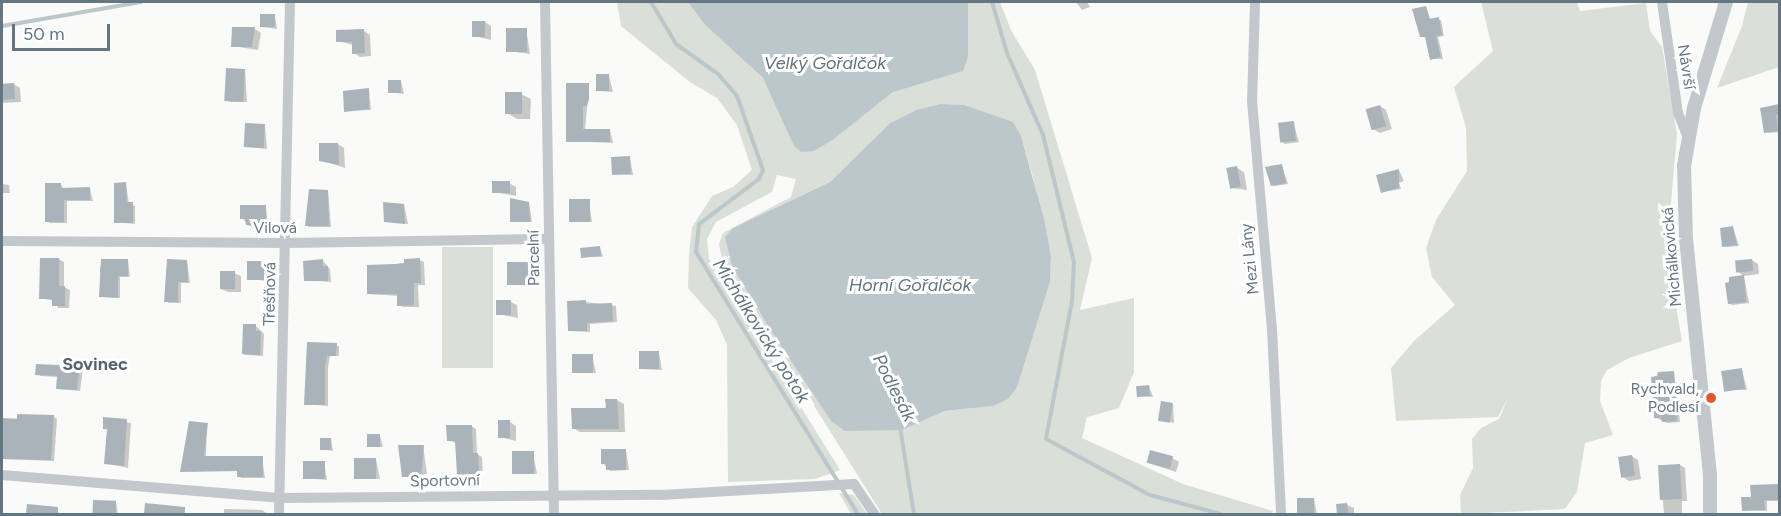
<!DOCTYPE html>
<meta charset="utf-8">
<style>
body{margin:0}
#map{position:relative;width:1781px;height:516px;overflow:hidden;background:#fafaf8;font-family:Figtree,sans-serif}
div>[style]{position:absolute}
[style*='--x']{left:calc(var(--x)*1px);top:calc(var(--y)*1px);width:calc(var(--w)*1px);rotate:calc(var(--a)*1deg)}
.green>*{inset:0;background:#dadfd7;transform-origin:0 0}
.water>*{inset:0;background:#bbc7cb}
.shadow>*{inset:0;background:#0003}
.stream>*{height:4px;margin:-2px;padding:0 2px;transform-origin:2px;border-radius:2px;background:#bbc7cb}
.building>*{inset:0;background:#aab3b9;transform-origin:0 0}
.minor>*{height:10px;margin:-5px;padding:0 5px;transform-origin:5px;border-radius:5px;background:#c3c8cc}
.tertiary>*{height:14px;margin:-7px;padding:0 7px;transform-origin:7px;border-radius:7px;background:#c3c8cc}
.dots>*{width:16px;height:16px;translate:-50% -50%;box-sizing:border-box;border:3px solid #fff;border-radius:50%}
span{translate:-50% -50%;white-space:nowrap;text-align:center;line-height:1.15;-webkit-text-stroke:6px #fff;paint-order:stroke}
.street-label{font-size:16px;color:#657683}
.poi-label{font-size:16px;color:#657683}
.right{translate:-100% -50%;text-align:right}
.water-label{font-size:18px;color:#60757c;font-style:italic}
.neighbourhood-label{font-size:18px;color:#57646e;font-weight:700}
.frame{position:absolute;inset:0;border:3px solid #657683;pointer-events:none}
.scale{position:absolute;left:12px;top:24px;width:98px;height:27px;box-sizing:border-box;border:3px solid #657683;border-top:0;padding-left:8px;font-size:18px;line-height:21px;white-space:nowrap;color:#657683;-webkit-text-stroke:4px #fff;paint-order:stroke}
</style>
<div id="map">
<div class="green">
<i style="clip-path:polygon(evenodd,617px 2px,688px 2px,705px 25px,763px 78px,775px 101px,834px 139px,893px 92px,968px 57px,968px 2px,1000px 2px,1011px 30px,1035px 70px,1092px 258px,1080px 310px,1134px 298px,1134px 372px,1119px 408px,1087px 417px,1082px 438px,1183px 484px,1273px 511px,1272px 514px,882px 514px,722px 259px,719px 244px,723px 233px,791px 197px,796px 179px,777px 175px,772px 192px,716px 222px,707px 239px,709px 259px,840px 470px,815px 479px,728px 482px,727px 345px,716px 320px,688px 288px,689px 255px,692px 227px,712px 196px,733px 187px,752px 170px,737px 125px,717px 98px,690px 82px,621px 26px,617px 2px,940px 104px,964px 105px,1021px 136px,1033px 177px,1051px 256px,1050px 282px,1017px 386px,993px 406px,945px 411px,902px 430px,831px 421px,733px 266px,733px 228px,830px 182px,890px 123px,916px 110px,940px 104px)"></i>
<i style="clip-path:polygon(1481px 2px,1577px 2px,1580px 11px,1646px 3px,1650px 31px,1662px 47px,1677px 134px,1669px 227px,1659px 208px,1682px 341px,1629px 358px,1607px 370px,1601px 381px,1600px 401px,1613px 435px,1585px 443px,1577px 492px,1565px 509px,1461px 514px,1460px 495px,1473px 468px,1472px 439px,1481px 428px,1499px 419px,1508px 398px,1498px 417px,1396px 421px,1391px 368px,1415px 340px,1455px 305px,1432px 277px,1426px 248px,1436px 220px,1467px 171px,1466px 128px,1454px 87px,1493px 51px)"></i>
<i style="clip-path:polygon(1748px 2px,1779px 2px,1779px 67px,1717px 88px,1742px 26px)"></i>
<i style="left:493px;top:247px;width:121px;height:51px;rotate:90deg"></i>
<i style="clip-path:polygon(839px 493px,854px 495px,867px 514px,851px 514px)"></i>
</div>
<div class="water">
<i style="clip-path:polygon(688px 2px,968px 2px,968px 57px,963px 71px,893px 92px,834px 139px,814px 151px,801px 152px,794px 146px,763px 78px,705px 25px)"></i>
<i style="clip-path:polygon(940px 104px,964px 105px,1013px 122px,1021px 136px,1044px 219px,1051px 256px,1050px 282px,1017px 387px,1008px 399px,993px 406px,945px 411px,902px 430px,845px 431px,831px 421px,770px 329px,732px 266px,725px 237px,733px 228px,830px 182px,890px 123px,916px 110px)"></i>
</div>
<div class="shadow">
<i style="clip-path:polygon(1076px 2px,1087px 2px,1090px 7px,1082px 10px)"></i>
<i style="clip-path:polygon(1426px 7px,1431px 20px,1441px 20px,1444px 36px,1438px 37px,1443px 59px,1431px 59px,1426px 38px,1421px 36px)"></i>
<i style="clip-path:polygon(275px 16px,277px 29px,262px 27px)"></i>
<i style="clip-path:polygon(485px 22px,491px 26px,491px 40px,474px 36px)"></i>
<i style="clip-path:polygon(255px 29px,261px 33px,258px 50px,233px 46px)"></i>
<i style="clip-path:polygon(526px 29px,530px 54px,508px 51px)"></i>
<i style="clip-path:polygon(364px 31px,370px 35px,371px 56px,360px 57px,354px 53px,353px 45px,338px 41px)"></i>
<i style="clip-path:polygon(245px 70px,247px 102px,230px 102px,227px 100px)"></i>
<i style="clip-path:polygon(609px 76px,613px 92px,598px 91px)"></i>
<i style="clip-path:polygon(401px 81px,404px 94px,390px 92px)"></i>
<i style="clip-path:polygon(14px 84px,20px 88px,21px 102px,2px 103px,2px 85px)"></i>
<i style="clip-path:polygon(589px 84px,585px 131px,610px 130px,613px 143px,568px 141px)"></i>
<i style="clip-path:polygon(369px 90px,371px 110px,345px 111px)"></i>
<i style="clip-path:polygon(521px 94px,531px 99px,530px 119px,517px 119px,507px 113px)"></i>
<i style="clip-path:polygon(1380px 106px,1386px 110px,1392px 129px,1380px 133px,1373px 129px)"></i>
<i style="clip-path:polygon(1780px 106px,1780px 132px,1768px 133px,1762px 109px)"></i>
<i style="clip-path:polygon(1293px 122px,1299px 142px,1285px 144px,1282px 142px)"></i>
<i style="clip-path:polygon(265px 126px,267px 149px,246px 147px)"></i>
<i style="clip-path:polygon(338px 144px,344px 148px,345px 168px,321px 160px)"></i>
<i style="clip-path:polygon(630px 158px,633px 175px,613px 174px)"></i>
<i style="clip-path:polygon(1282px 166px,1288px 184px,1275px 186px,1272px 185px)"></i>
<i style="clip-path:polygon(1237px 168px,1244px 172px,1247px 190px,1231px 188px)"></i>
<i style="clip-path:polygon(1399px 170px,1404px 181px,1399px 183px,1401px 189px,1382px 192px)"></i>
<i style="clip-path:polygon(509px 183px,516px 187px,516px 196px,494px 192px)"></i>
<i style="clip-path:polygon(2px 184px,9px 185px,10px 193px,2px 193px)"></i>
<i style="clip-path:polygon(126px 184px,129px 204px,135px 206px,135px 224px,115px 222px)"></i>
<i style="clip-path:polygon(61px 185px,64px 189px,90px 189px,93px 201px,67px 201px,67px 223px,50px 223px,47px 221px)"></i>
<i style="clip-path:polygon(328px 191px,331px 227px,309px 227px,306px 225px)"></i>
<i style="clip-path:polygon(589px 201px,592px 222px,570px 221px)"></i>
<i style="clip-path:polygon(529px 203px,532px 222px,512px 221px)"></i>
<i style="clip-path:polygon(404px 205px,408px 224px,385px 221px)"></i>
<i style="clip-path:polygon(266px 206px,268px 227px,250px 226px,242px 218px,241px 207px)"></i>
<i style="clip-path:polygon(1733px 228px,1739px 246px,1726px 247px,1723px 246px)"></i>
<i style="clip-path:polygon(600px 248px,603px 257px,581px 256px)"></i>
<i style="clip-path:polygon(59px 259px,64px 262px,64px 287px,70px 290px,69px 308px,58px 308px,54px 301px,41px 298px,42px 260px)"></i>
<i style="clip-path:polygon(128px 260px,130px 277px,120px 277px,120px 298px,101px 296px,100px 267px)"></i>
<i style="clip-path:polygon(419px 260px,424px 262px,425px 285px,418px 285px,419px 307px,403px 307px,399px 305px,399px 296px,368px 294px,395px 266px)"></i>
<i style="clip-path:polygon(1752px 260px,1758px 264px,1759px 274px,1744px 276px,1738px 272px)"></i>
<i style="clip-path:polygon(187px 261px,190px 283px,181px 283px,181px 303px,169px 303px,166px 301px)"></i>
<i style="clip-path:polygon(323px 261px,330px 269px,331px 282px,305px 280px)"></i>
<i style="clip-path:polygon(264px 263px,267px 281px,249px 279px)"></i>
<i style="clip-path:polygon(530px 263px,534px 286px,509px 284px)"></i>
<i style="clip-path:polygon(234px 273px,241px 276px,241px 292px,228px 292px,221px 289px)"></i>
<i style="clip-path:polygon(1744px 277px,1749px 303px,1732px 305px,1729px 303px)"></i>
<i style="clip-path:polygon(511px 302px,517px 305px,518px 318px,498px 314px)"></i>
<i style="clip-path:polygon(585px 302px,616px 306px,617px 322px,590px 324px,590px 332px,569px 331px)"></i>
<i style="clip-path:polygon(256px 326px,264px 334px,263px 356px,246px 355px,243px 354px)"></i>
<i style="clip-path:polygon(309px 344px,339px 346px,339px 356px,330px 356px,328px 368px,328px 406px,305px 404px)"></i>
<i style="clip-path:polygon(659px 353px,662px 370px,641px 369px)"></i>
<i style="clip-path:polygon(592px 355px,596px 373px,574px 372px)"></i>
<i style="clip-path:polygon(37px 365px,83px 369px,80px 391px,58px 389px,58px 377px,40px 376px)"></i>
<i style="clip-path:polygon(1742px 370px,1747px 390px,1725px 390px)"></i>
<i style="clip-path:polygon(1674px 373px,1680px 422px,1667px 423px,1655px 417px)"></i>
<i style="clip-path:polygon(1149px 386px,1153px 397px,1138px 396px)"></i>
<i style="clip-path:polygon(617px 400px,624px 404px,625px 432px,580px 432px,573px 428px)"></i>
<i style="clip-path:polygon(1173px 404px,1174px 423px,1161px 420px)"></i>
<i style="clip-path:polygon(54px 417px,57px 419px,54px 461px,2px 459px,2px 419px)"></i>
<i style="clip-path:polygon(105px 419px,131px 423px,128px 468px,106px 463px,108px 430px,104px 428px)"></i>
<i style="clip-path:polygon(510px 422px,516px 426px,516px 441px,500px 437px)"></i>
<i style="clip-path:polygon(207px 424px,206px 458px,262px 458px,265px 478px,241px 478px,238px 471px,182px 471px)"></i>
<i style="clip-path:polygon(471px 426px,476px 429px,477px 454px,482px 457px,483px 476px,463px 477px,458px 474px,456px 443px,448px 440px)"></i>
<i style="clip-path:polygon(380px 436px,383px 447px,368px 446px)"></i>
<i style="clip-path:polygon(331px 439px,333px 451px,322px 449px)"></i>
<i style="clip-path:polygon(423px 446px,427px 474px,404px 477px)"></i>
<i style="clip-path:polygon(626px 451px,629px 470px,610px 471px,603px 463px)"></i>
<i style="clip-path:polygon(533px 452px,537px 474px,514px 473px)"></i>
<i style="clip-path:polygon(1632px 456px,1638px 460px,1641px 479px,1629px 481px,1623px 477px)"></i>
<i style="clip-path:polygon(1172px 458px,1179px 462px,1176px 472px,1148px 463px)"></i>
<i style="clip-path:polygon(376px 459px,380px 479px,356px 478px)"></i>
<i style="clip-path:polygon(324px 462px,327px 480px,305px 478px)"></i>
<i style="clip-path:polygon(1680px 465px,1685px 468px,1687px 501px,1682px 501px,1682px 514px,1664px 514px,1660px 467px)"></i>
<i style="clip-path:polygon(1779px 485px,1780px 501px,1767px 501px,1767px 511px,1743px 510px,1752px 498px)"></i>
<i style="clip-path:polygon(1314px 499px,1317px 514px,1299px 514px,1299px 500px)"></i>
<i style="clip-path:polygon(95px 501px,116px 502px,118px 514px,93px 514px)"></i>
<i style="clip-path:polygon(1347px 505px,1354px 508px,1354px 514px,1338px 514px,1337px 506px)"></i>
<i style="clip-path:polygon(28px 506px,57px 508px,59px 514px,27px 514px)"></i>
<i style="clip-path:polygon(224px 509px,262px 510px,268px 514px,224px 514px)"></i>
</div>
<div class="stream">
<i style="--x:651;--y:2;--w:49;--a:59.2"></i>
<i style="--x:676;--y:44;--w:52;--a:35.5"></i>
<i style="--x:718;--y:74;--w:29;--a:49"></i>
<i style="--x:737;--y:96;--w:78;--a:70.6"></i>
<i style="--x:763;--y:170;--w:10;--a:114"></i>
<i style="--x:759;--y:179;--w:75;--a:143.1"></i>
<i style="--x:699;--y:224;--w:28;--a:96"></i>
<i style="--x:696;--y:252;--w:308;--a:58.3"></i>
<i style="--x:992;--y:2;--w:53;--a:73.6"></i>
<i style="--x:1007;--y:53;--w:90;--a:66.3"></i>
<i style="--x:1043;--y:135;--w:131;--a:76.3"></i>
<i style="--x:1074;--y:262;--w:39;--a:93"></i>
<i style="--x:1072;--y:301;--w:140;--a:100.7"></i>
<i style="--x:1046;--y:439;--w:118;--a:28.3"></i>
<i style="--x:1150;--y:495;--w:73;--a:15"></i>
<i style="--x:2;--y:26;--w:141;--a:-9.8"></i>
<i style="--x:900;--y:427;--w:88;--a:80.9"></i>
</div>
<div class="building">
<i style="clip-path:polygon(1426px 6px,1429px 19px,1439px 17px,1442px 35px,1436px 36px,1441px 57px,1430px 60px,1425px 37px,1420px 37px,1412px 9px)"></i>
<i style="left:260px;top:14px;width:15px;height:13px"></i>
<i style="left:472px;top:21px;width:13px;height:16px"></i>
<i style="clip-path:polygon(232px 27px,255px 27px,252px 47px,231px 47px)"></i>
<i style="left:506px;top:28px;width:21px;height:24px"></i>
<i style="clip-path:polygon(364px 29px,365px 53px,352px 54px,352px 42px,336px 42px,336px 30px)"></i>
<i style="left:226px;top:68px;width:19px;height:33px;rotate:3deg"></i>
<i style="left:596px;top:74px;width:13px;height:17px"></i>
<i style="left:388px;top:80px;width:13px;height:13px"></i>
<i style="left:14px;top:83px;width:16px;height:12px;rotate:86deg"></i>
<i style="clip-path:polygon(566px 83px,589px 83px,589px 99px,587px 106px,583px 106px,583px 129px,610px 129px,610px 142px,566px 142px)"></i>
<i style="clip-path:polygon(369px 88px,369px 109px,344px 112px,343px 91px)"></i>
<i style="left:505px;top:92px;width:17px;height:22px"></i>
<i style="clip-path:polygon(1779px 104px,1779px 114px,1776px 115px,1778px 131px,1764px 133px,1760px 108px)"></i>
<i style="left:1380px;top:105px;width:22px;height:15px;rotate:74deg"></i>
<i style="left:1294px;top:121px;width:20px;height:16px;rotate:84deg"></i>
<i style="left:245px;top:123px;width:20px;height:24px;rotate:3deg"></i>
<i style="clip-path:polygon(319px 143px,338px 143px,339px 165px,319px 161px)"></i>
<i style="left:630px;top:156px;width:18px;height:19px;rotate:87deg"></i>
<i style="clip-path:polygon(1282px 164px,1286px 183px,1271px 186px,1265px 167px)"></i>
<i style="left:1237px;top:166px;width:21px;height:11px;rotate:79deg"></i>
<i style="clip-path:polygon(1399px 169px,1399px 188px,1381px 193px,1376px 175px)"></i>
<i style="left:510px;top:181px;width:12px;height:18px;rotate:90deg"></i>
<i style="clip-path:polygon(126px 182px,127px 202px,133px 202px,133px 223px,114px 223px,114px 183px)"></i>
<i style="clip-path:polygon(45px 183px,61px 183px,61px 188px,90px 187px,90px 200px,64px 200px,64px 222px,45px 222px)"></i>
<i style="clip-path:polygon(309px 189px,328px 190px,329px 226px,305px 226px)"></i>
<i style="clip-path:polygon(510px 198px,529px 202px,530px 222px,510px 222px)"></i>
<i style="left:569px;top:199px;width:21px;height:23px"></i>
<i style="clip-path:polygon(383px 202px,404px 204px,405px 224px,384px 222px)"></i>
<i style="clip-path:polygon(240px 205px,266px 205px,266px 227px,246px 225px,245px 219px,240px 219px)"></i>
<i style="clip-path:polygon(1733px 226px,1737px 245px,1722px 247px,1720px 228px)"></i>
<i style="left:600px;top:246px;width:10px;height:20px;rotate:84deg"></i>
<i style="clip-path:polygon(40px 258px,59px 258px,59px 286px,65px 286px,65px 306px,52px 306px,52px 299px,39px 299px)"></i>
<i style="clip-path:polygon(420px 258px,421px 283px,414px 283px,414px 305px,397px 306px,397px 294px,367px 294px,367px 265px,395px 264px,404px 263px,404px 259px)"></i>
<i style="clip-path:polygon(101px 259px,128px 259px,128px 276px,118px 276px,118px 298px,99px 297px)"></i>
<i style="clip-path:polygon(167px 259px,187px 260px,188px 282px,178px 282px,178px 302px,164px 302px)"></i>
<i style="clip-path:polygon(323px 259px,323px 266px,328px 266px,328px 281px,304px 281px,303px 261px)"></i>
<i style="left:1752px;top:259px;width:12px;height:17px;rotate:85deg"></i>
<i style="left:247px;top:261px;width:17px;height:19px"></i>
<i style="left:507px;top:262px;width:23px;height:23px"></i>
<i style="left:220px;top:271px;width:15px;height:18px"></i>
<i style="clip-path:polygon(1744px 275px,1746px 302px,1728px 304px,1725px 283px,1729px 282px,1729px 277px)"></i>
<i style="left:496px;top:300px;width:15px;height:15px"></i>
<i style="clip-path:polygon(586px 300px,586px 304px,612px 303px,613px 321px,587px 323px,587px 331px,568px 331px,567px 301px)"></i>
<i style="clip-path:polygon(243px 324px,256px 324px,256px 331px,261px 331px,260px 355px,242px 354px)"></i>
<i style="clip-path:polygon(307px 342px,337px 343px,336px 356px,327px 356px,325px 366px,325px 405px,304px 405px)"></i>
<i style="left:659px;top:351px;width:18px;height:20px;rotate:90deg"></i>
<i style="left:572px;top:354px;width:21px;height:19px"></i>
<i style="clip-path:polygon(36px 364px,80px 366px,77px 390px,56px 389px,57px 376px,35px 375px)"></i>
<i style="left:1742px;top:368px;width:21px;height:21px;rotate:82deg"></i>
<i style="clip-path:polygon(1674px 371px,1677px 421px,1662px 422px,1661px 418px,1654px 418px,1651px 377px,1657px 376px,1658px 372px)"></i>
<i style="left:1149px;top:385px;width:11px;height:13px;rotate:85deg"></i>
<i style="clip-path:polygon(605px 399px,617px 399px,619px 429px,572px 429px,571px 408px,606px 408px)"></i>
<i style="left:1161px;top:401px;width:12px;height:20px;rotate:9deg"></i>
<i style="clip-path:polygon(17px 414px,54px 415px,51px 460px,2px 459px,2px 418px,17px 419px)"></i>
<i style="clip-path:polygon(103px 417px,127px 419px,124px 466px,104px 464px,107px 429px,103px 429px)"></i>
<i style="left:498px;top:420px;width:12px;height:18px"></i>
<i style="clip-path:polygon(189px 421px,208px 423px,204px 456px,263px 456px,263px 477px,237px 477px,237px 471px,180px 472px)"></i>
<i style="clip-path:polygon(446px 425px,472px 425px,473px 453px,478px 453px,479px 474px,457px 475px,455px 441px,447px 441px)"></i>
<i style="left:367px;top:434px;width:13px;height:13px"></i>
<i style="left:320px;top:438px;width:11px;height:12px"></i>
<i style="clip-path:polygon(398px 445px,424px 445px,421px 477px,402px 477px)"></i>
<i style="clip-path:polygon(601px 449px,626px 449px,626px 470px,606px 470px,606px 464px,601px 464px)"></i>
<i style="left:1150px;top:450px;width:24px;height:13px;rotate:15deg"></i>
<i style="left:512px;top:451px;width:22px;height:23px"></i>
<i style="left:1632px;top:455px;width:21px;height:14px;rotate:82deg"></i>
<i style="left:354px;top:458px;width:22px;height:21px"></i>
<i style="left:303px;top:461px;width:22px;height:18px"></i>
<i style="left:1680px;top:464px;width:35px;height:22px;rotate:87deg"></i>
<i style="clip-path:polygon(1779px 484px,1779px 500px,1764px 500px,1765px 510px,1742px 511px,1741px 497px,1751px 497px,1750px 485px)"></i>
<i style="left:1297px;top:498px;width:17px;height:16px"></i>
<i style="left:93px;top:500px;width:23px;height:14px;rotate:2deg"></i>
<i style="clip-path:polygon(145px 503px,185px 507px,185px 514px,144px 514px)"></i>
<i style="clip-path:polygon(1347px 503px,1349px 514px,1337px 514px,1336px 504px)"></i>
<i style="clip-path:polygon(27px 504px,58px 507px,58px 514px,26px 514px)"></i>
</div>
<div class="minor">
<i style="--x:545;--y:2;--w:512;--a:88.99"></i>
<i style="--x:1255;--y:2;--w:99;--a:91.7"></i>
<i style="--x:1252;--y:101;--w:229;--a:85"></i>
<i style="--x:1272;--y:329;--w:185;--a:87.2"></i>
<i style="--x:1662;--y:2;--w:112;--a:81.8"></i>
<i style="--x:1678;--y:113;--w:24;--a:68"></i>
<i style="--x:2;--y:241;--w:284;--a:0.4"></i>
<i style="--x:286;--y:243;--w:263;--a:-0.9"></i>
<i style="--x:2;--y:475;--w:279;--a:4.7"></i>
<i style="--x:280;--y:498;--w:381;--a:-0.5"></i>
<i style="--x:661;--y:495;--w:193;--a:-3.3"></i>
<i style="--x:854;--y:484;--w:36;--a:56"></i>
<i style="--x:279;--y:514;--w:512;--a:-88.77"></i>
</div>
<div class="tertiary">
<i style="--x:1710;--y:514;--w:39;--a:-90"></i>
<i style="--x:1710;--y:475;--w:236;--a:-95.8"></i>
<i style="--x:1686;--y:240;--w:74;--a:-91.5"></i>
<i style="--x:1684;--y:166;--w:59;--a:-80.2"></i>
<i style="--x:1694;--y:108;--w:111;--a:-73.2"></i>
</div>
<div class="dots">
<i style="left:1711px;top:398px;background:#e4572e"></i>
</div>
<div class="street-label">
<span style="left:1686px;top:67px;rotate:81deg">Návrší</span>
<span style="left:275px;top:228px">Vilová</span>
<span style="left:1672px;top:257px;rotate:-95deg">Michálkovická</span>
<span style="left:534px;top:258px;rotate:-91deg">Parcelní</span>
<span style="left:1250px;top:259px;rotate:-96deg">Mezi Lány</span>
<span style="left:270px;top:294px;rotate:-89deg">Třešňová</span>
<span style="left:445px;top:481px;rotate:-1deg">Sportovní</span>
</div>
<div class="poi-label">
<span class="right" style="left:1699px;top:398px">Rychvald,<br>Podlesí</span>
</div>
<div class="water-label">
<span style="left:825px;top:63px">Velký Gořalčok</span>
<span style="left:910px;top:285px">Horní Gořalčok</span>
<span style="left:761px;top:331px;rotate:58deg">Michálkovický potok</span>
<span style="left:894px;top:388px;rotate:63deg">Podlesák</span>
</div>
<div class="neighbourhood-label">
<span style="left:95px;top:364px">Sovinec</span>
</div>
<div class="frame"></div>
<div class="scale">50 m</div>
</div>
